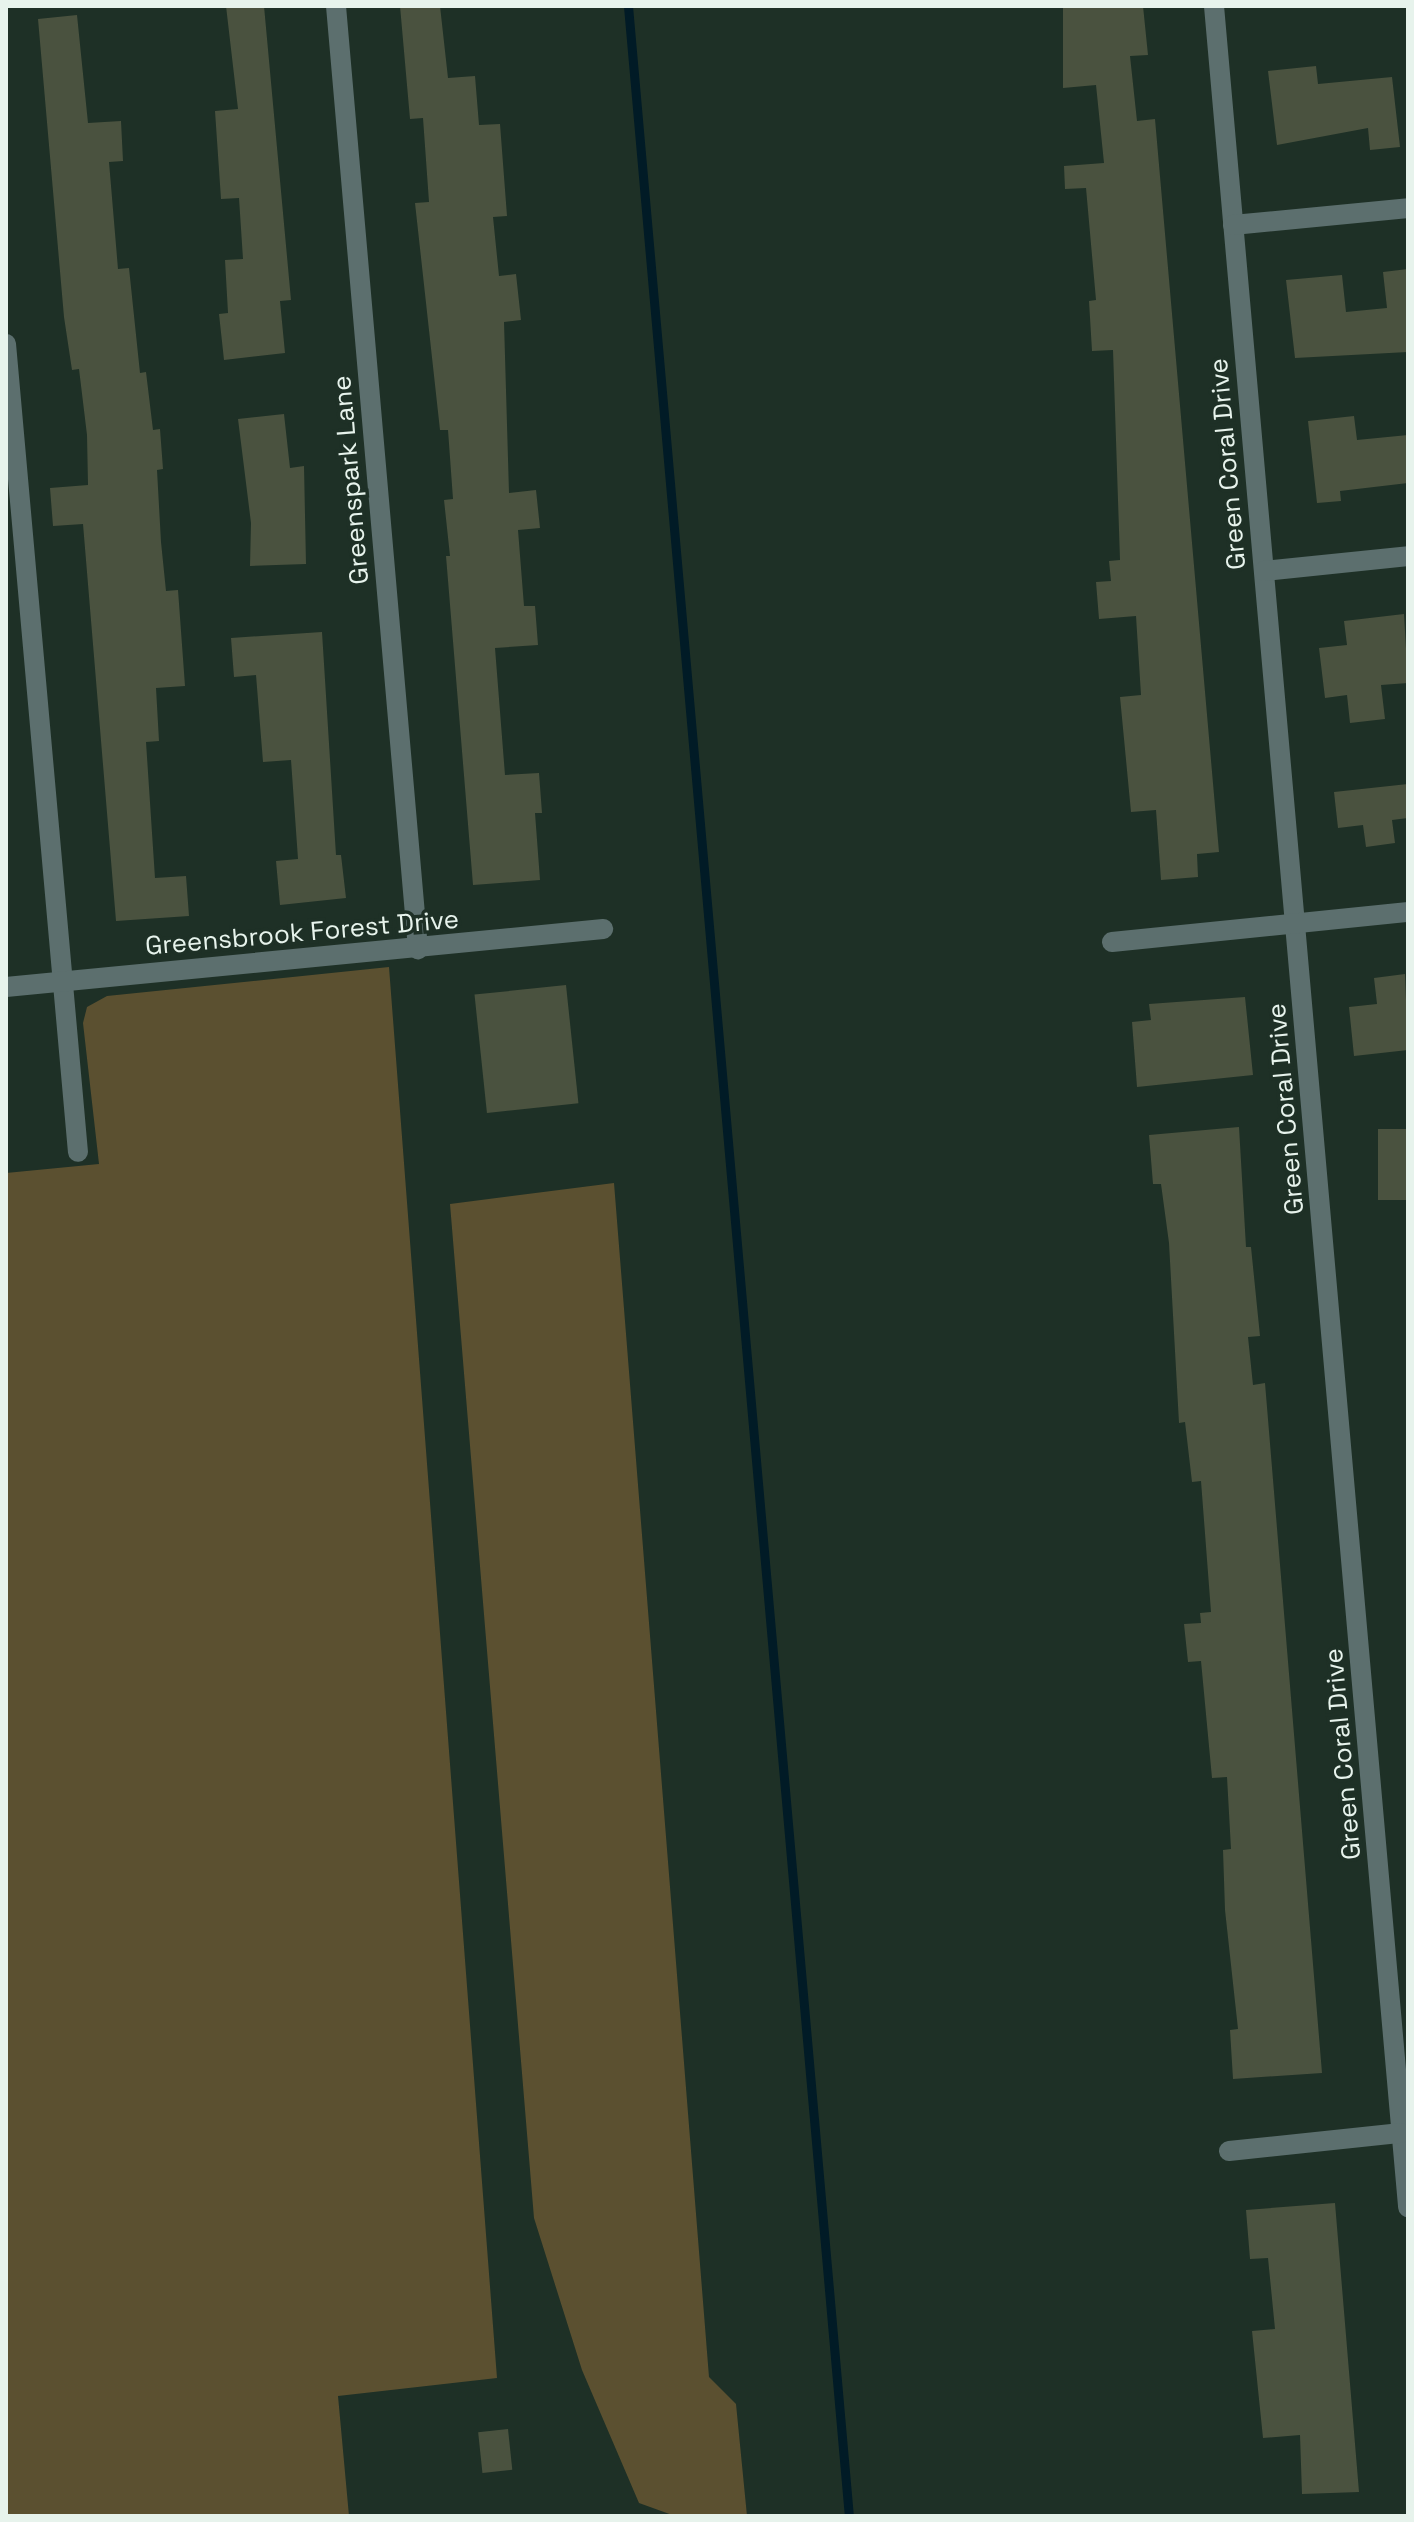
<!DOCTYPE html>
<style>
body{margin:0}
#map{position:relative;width:1414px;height:2522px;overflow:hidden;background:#1e3026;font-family:"Space Grotesk",sans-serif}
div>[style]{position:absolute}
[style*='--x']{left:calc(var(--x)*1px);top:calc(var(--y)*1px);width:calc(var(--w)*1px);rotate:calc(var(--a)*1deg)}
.forest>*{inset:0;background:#5b5030}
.stream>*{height:9px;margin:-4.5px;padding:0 4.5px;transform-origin:4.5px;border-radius:4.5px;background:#011b26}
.building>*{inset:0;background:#4a523f;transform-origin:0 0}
.street>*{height:20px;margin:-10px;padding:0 10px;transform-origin:10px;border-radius:10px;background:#5c6f6e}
span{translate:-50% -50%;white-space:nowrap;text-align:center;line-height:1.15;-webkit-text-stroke:7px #1e3026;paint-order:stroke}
.street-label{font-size:26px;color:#e7f3ec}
.frame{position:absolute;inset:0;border:8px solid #e7f3ec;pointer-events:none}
</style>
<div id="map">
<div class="forest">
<i style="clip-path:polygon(389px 967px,497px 2378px,338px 2396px,349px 2516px,6px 2516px,6px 1173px,99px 1164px,83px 1023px,87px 1007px,107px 996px)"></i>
<i style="clip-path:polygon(614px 1183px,709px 2377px,736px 2404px,747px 2516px,675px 2516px,639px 2503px,582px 2370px,534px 2218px,450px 1204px)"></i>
</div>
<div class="stream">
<i style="--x:628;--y:6;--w:2520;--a:84.97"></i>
</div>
<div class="building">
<i style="clip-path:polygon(226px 6px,264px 6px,291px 300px,280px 301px,285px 353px,224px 360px,219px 314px,228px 313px,225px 260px,243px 259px,239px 198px,221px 199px,215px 111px,238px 109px)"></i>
<i style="clip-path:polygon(400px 6px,440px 6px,448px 78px,475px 76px,479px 125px,500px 124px,507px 216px,493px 217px,499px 276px,516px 274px,521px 320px,504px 322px,509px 493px,536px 490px,540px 528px,518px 530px,524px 606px,535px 606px,538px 645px,495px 648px,505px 775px,539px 773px,542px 813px,535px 813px,540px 880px,473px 885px,446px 556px,450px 556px,444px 500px,453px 499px,448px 430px,440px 430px,415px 203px,429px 202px,423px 118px,410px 119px)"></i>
<i style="clip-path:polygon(1063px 6px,1143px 6px,1148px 55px,1130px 56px,1137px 121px,1155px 119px,1219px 852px,1197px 854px,1198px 877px,1161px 880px,1156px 810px,1131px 812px,1120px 697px,1141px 695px,1136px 616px,1099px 619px,1096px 582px,1111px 581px,1109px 561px,1120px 560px,1113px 350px,1092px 351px,1089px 301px,1096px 300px,1086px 188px,1065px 189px,1064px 166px,1104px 163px,1096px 85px,1063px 88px)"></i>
<i style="clip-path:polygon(77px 15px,88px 123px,121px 121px,123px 161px,109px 162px,118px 269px,129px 268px,140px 373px,146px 372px,153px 430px,160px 429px,163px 469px,157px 470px,161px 542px,166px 591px,178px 590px,185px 686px,156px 688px,159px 741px,146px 742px,155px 878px,186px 876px,189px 916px,116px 921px,83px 524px,53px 526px,50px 488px,88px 485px,87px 435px,79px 369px,72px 370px,64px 317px,38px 19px)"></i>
<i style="clip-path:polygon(1316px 66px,1318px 84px,1392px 77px,1400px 147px,1370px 150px,1368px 128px,1277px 145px,1268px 71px)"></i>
<i style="clip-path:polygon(1408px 269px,1408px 352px,1295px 358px,1286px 280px,1342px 275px,1346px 312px,1387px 308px,1383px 272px)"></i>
<i style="clip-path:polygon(284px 414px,290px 468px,304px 466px,306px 564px,250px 566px,251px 523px,238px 419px)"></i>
<i style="clip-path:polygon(1354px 416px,1357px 440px,1408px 435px,1408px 483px,1340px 491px,1341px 501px,1317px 503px,1308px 421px)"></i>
<i style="clip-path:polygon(1404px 614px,1408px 683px,1381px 685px,1385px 719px,1350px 723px,1347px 695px,1325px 698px,1319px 648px,1347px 645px,1344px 621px)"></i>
<i style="clip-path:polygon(322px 632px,336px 855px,341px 855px,346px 898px,280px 905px,276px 861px,298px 859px,291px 760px,263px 762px,256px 675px,234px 677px,231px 638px)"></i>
<i style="clip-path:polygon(1408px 784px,1408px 818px,1392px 820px,1395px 843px,1366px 847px,1363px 825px,1338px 828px,1334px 792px)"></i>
<i style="clip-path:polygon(1405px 974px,1408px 1050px,1354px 1056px,1349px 1007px,1377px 1004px,1374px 978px)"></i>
<i style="left:566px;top:985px;width:119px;height:92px;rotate:84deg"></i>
<i style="clip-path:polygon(1245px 997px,1253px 1075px,1137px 1087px,1132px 1022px,1151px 1020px,1149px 1004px)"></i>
<i style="clip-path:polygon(1239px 1127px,1246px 1247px,1251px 1247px,1260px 1336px,1248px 1337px,1253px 1385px,1265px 1383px,1322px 2073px,1233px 2079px,1230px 2030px,1238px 2029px,1225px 1910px,1223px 1850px,1231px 1849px,1227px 1777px,1212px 1778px,1201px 1661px,1188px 1662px,1184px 1624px,1201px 1623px,1200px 1613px,1211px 1612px,1201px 1481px,1192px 1482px,1185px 1422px,1179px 1423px,1169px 1243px,1161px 1184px,1153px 1184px,1149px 1135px)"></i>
<i style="left:1408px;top:1129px;width:71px;height:30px;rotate:90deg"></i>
<i style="clip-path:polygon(1335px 2203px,1359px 2492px,1302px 2494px,1300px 2435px,1263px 2438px,1252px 2331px,1275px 2329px,1268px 2258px,1250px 2259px,1246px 2210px)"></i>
<i style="left:508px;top:2429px;width:41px;height:30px;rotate:84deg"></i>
</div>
<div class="street">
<i style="--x:336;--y:6;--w:947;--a:85.03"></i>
<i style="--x:1214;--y:6;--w:2210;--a:84.96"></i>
<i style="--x:1233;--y:225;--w:176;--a:-5.5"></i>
<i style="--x:6;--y:344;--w:811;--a:84.91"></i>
<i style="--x:1264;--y:571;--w:145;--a:-5.9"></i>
<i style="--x:1112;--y:942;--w:298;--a:-5.8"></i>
<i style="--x:6;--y:987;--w:600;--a:-5.55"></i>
<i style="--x:1229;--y:2151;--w:173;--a:-6"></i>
</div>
<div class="street-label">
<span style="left:1228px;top:464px;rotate:-95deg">Green Coral Drive</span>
<span style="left:351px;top:480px;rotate:-95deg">Greenspark Lane</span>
<span style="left:302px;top:933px;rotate:-5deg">Greensbrook Forest Drive</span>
<span style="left:1286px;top:1109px;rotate:-95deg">Green Coral Drive</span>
<span style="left:1343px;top:1754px;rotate:-95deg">Green Coral Drive</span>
</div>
<div class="frame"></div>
</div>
